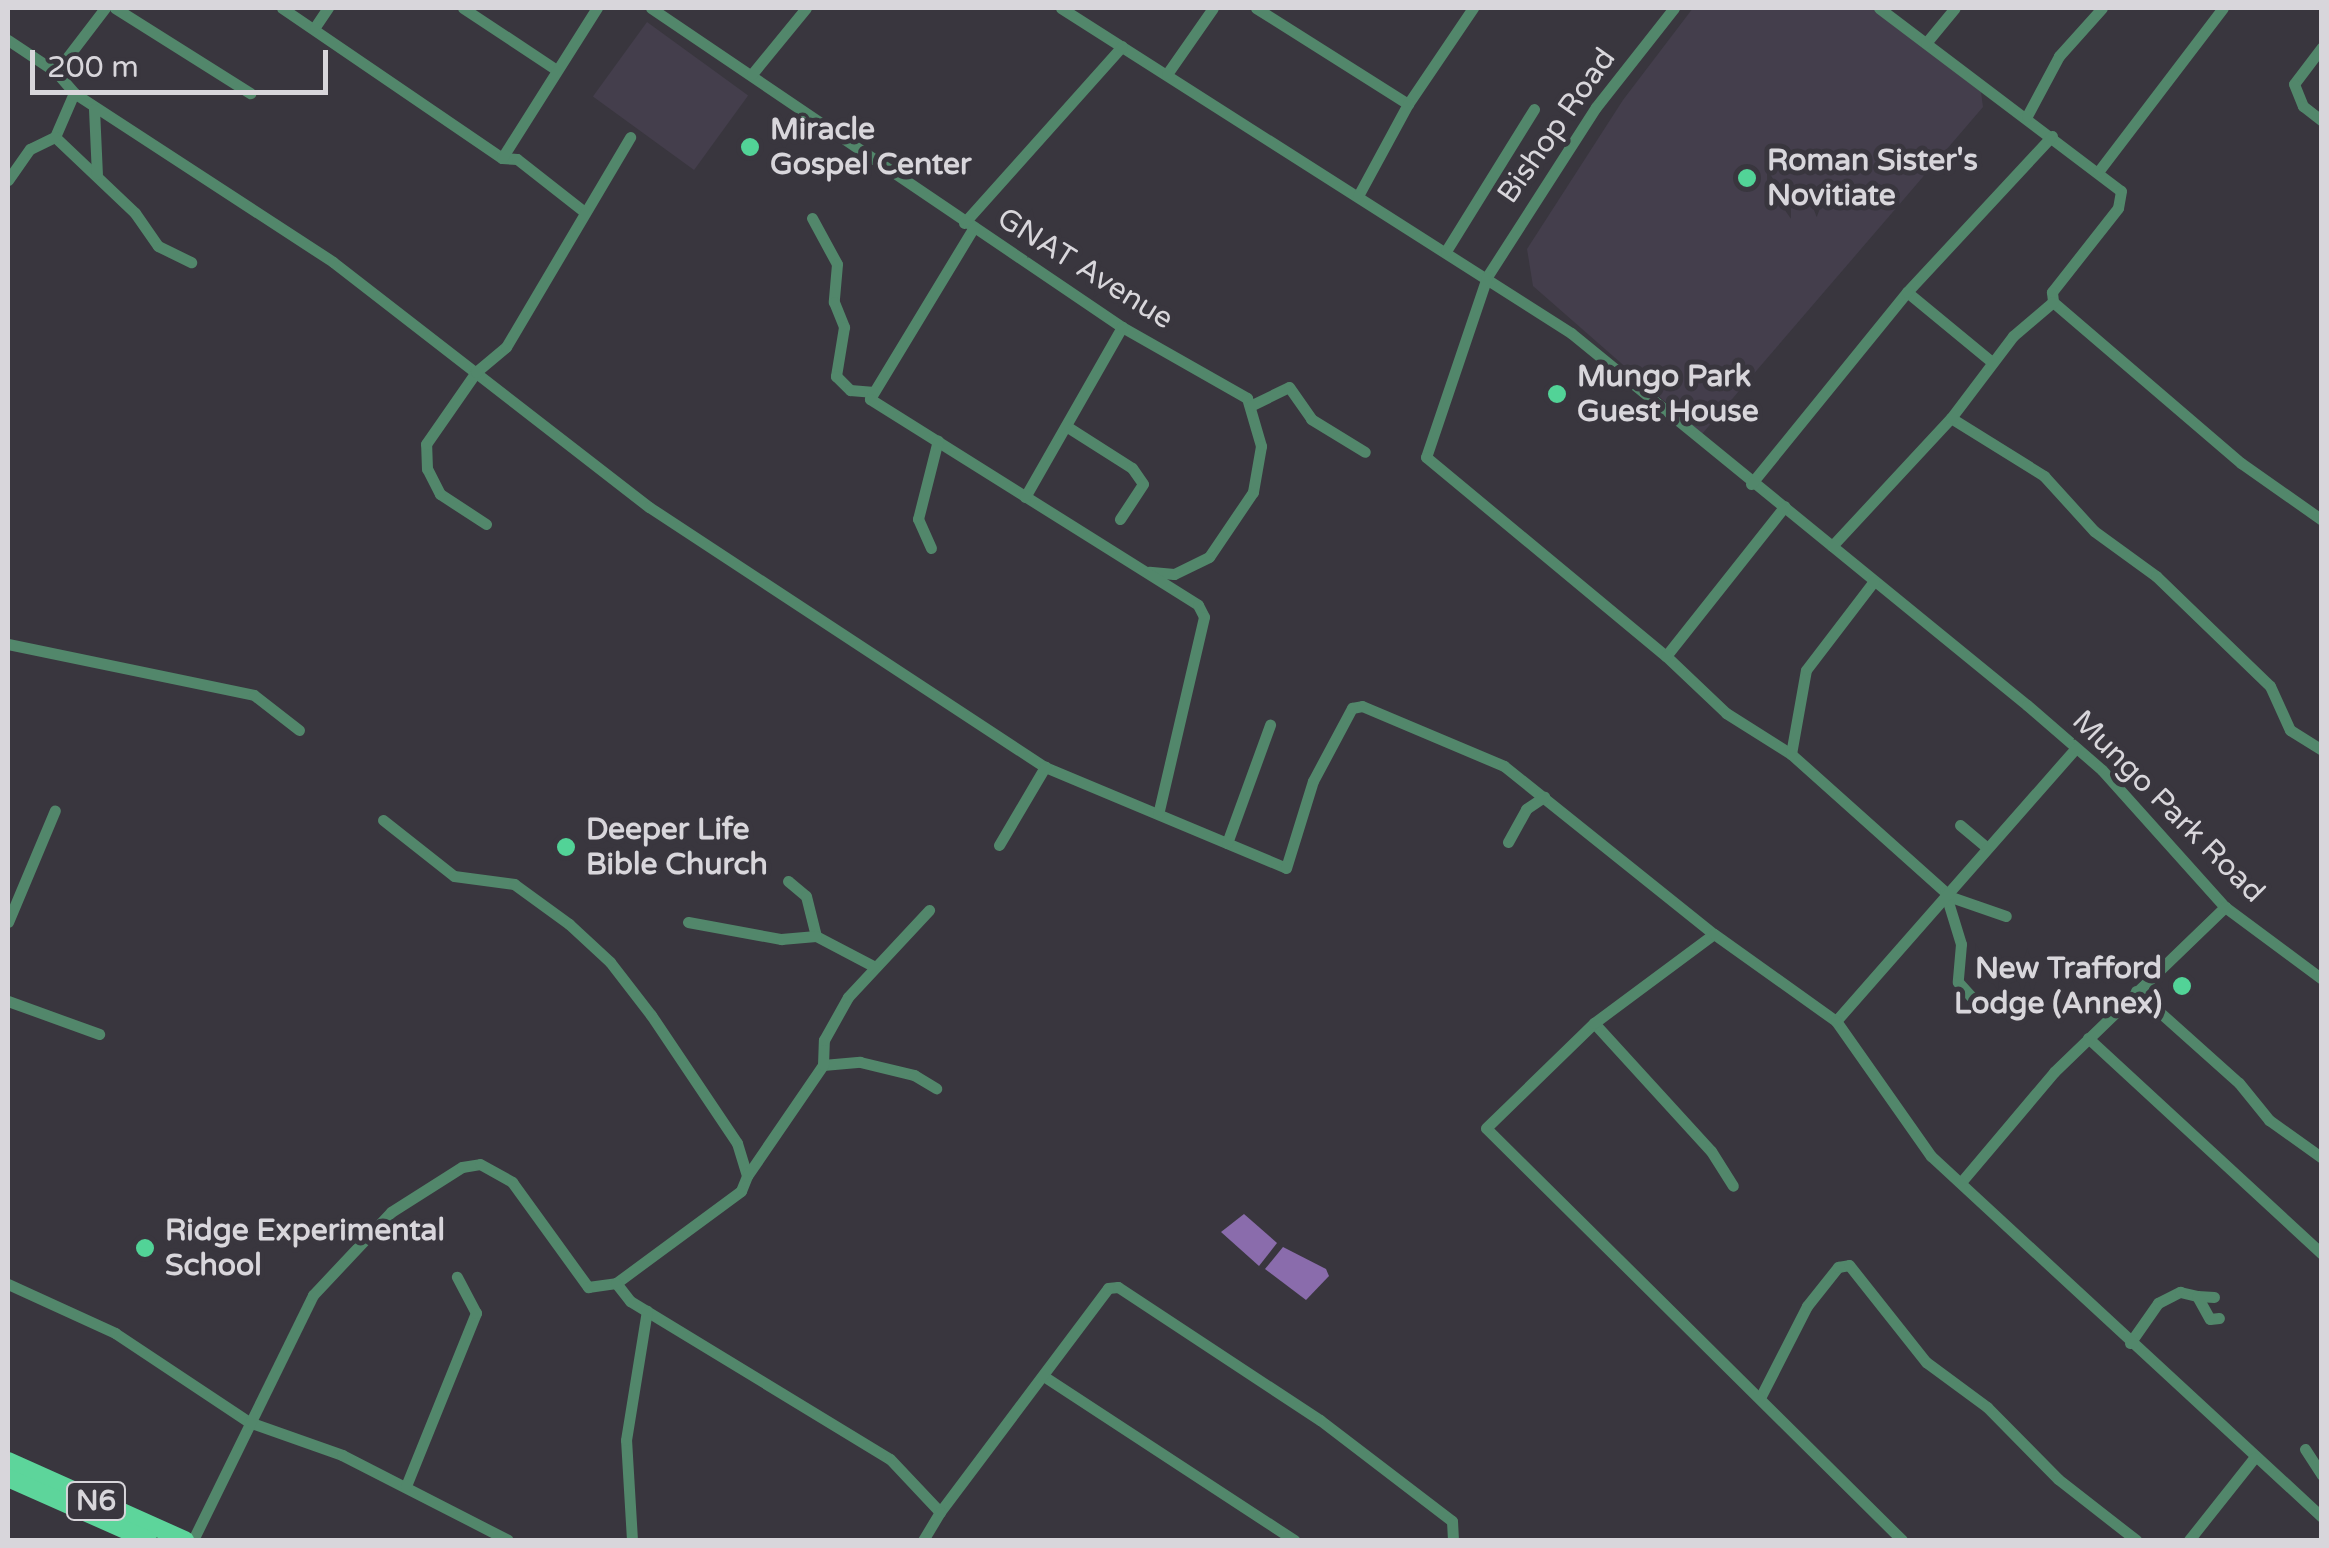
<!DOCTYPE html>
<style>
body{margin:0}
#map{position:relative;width:2329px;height:1548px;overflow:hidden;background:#39363e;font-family:"Varela Round",sans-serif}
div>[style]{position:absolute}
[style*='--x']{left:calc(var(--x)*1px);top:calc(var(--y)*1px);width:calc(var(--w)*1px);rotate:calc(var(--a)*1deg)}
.built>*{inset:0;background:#443e4c;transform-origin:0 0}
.water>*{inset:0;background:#8a6cac}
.street>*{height:11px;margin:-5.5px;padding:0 5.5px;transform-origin:5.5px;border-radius:5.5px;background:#52876b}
.primary>*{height:18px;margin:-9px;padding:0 9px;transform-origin:9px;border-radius:9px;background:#5dd59b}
.dots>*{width:28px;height:28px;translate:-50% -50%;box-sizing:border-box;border:5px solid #39363e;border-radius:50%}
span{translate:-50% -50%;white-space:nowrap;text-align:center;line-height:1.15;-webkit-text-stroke:10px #39363e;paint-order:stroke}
.shield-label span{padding:2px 8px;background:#39363e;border:2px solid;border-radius:8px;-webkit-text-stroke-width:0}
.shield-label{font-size:28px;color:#d8d6db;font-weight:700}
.street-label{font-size:30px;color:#d8d6db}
.poi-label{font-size:30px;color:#d8d6db;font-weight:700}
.left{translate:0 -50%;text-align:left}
.right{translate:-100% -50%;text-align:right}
.frame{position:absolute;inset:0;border:10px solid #d8d6db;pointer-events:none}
.scale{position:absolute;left:30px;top:50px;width:298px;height:45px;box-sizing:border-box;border:5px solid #d8d6db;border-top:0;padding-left:12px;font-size:30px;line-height:35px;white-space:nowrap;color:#d8d6db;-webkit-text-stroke:8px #39363e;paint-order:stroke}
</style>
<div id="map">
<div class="built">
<i style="clip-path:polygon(1693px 8px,1873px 8px,1981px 92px,1983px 107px,1702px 434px,1533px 286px,1527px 249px,1623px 100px)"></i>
<i style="left:647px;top:22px;width:125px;height:92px;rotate:36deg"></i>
</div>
<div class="water">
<i style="clip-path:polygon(1244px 1214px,1277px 1243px,1259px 1266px,1221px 1232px)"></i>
<i style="clip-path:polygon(1283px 1247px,1326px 1269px,1329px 1276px,1306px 1300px,1265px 1269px)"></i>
</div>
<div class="street">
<i style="--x:105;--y:8;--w:81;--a:127.4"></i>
<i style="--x:56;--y:72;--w:28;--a:49"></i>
<i style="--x:74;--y:93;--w:309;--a:33.1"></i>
<i style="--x:333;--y:262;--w:400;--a:37.8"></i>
<i style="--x:649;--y:507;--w:474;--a:33.3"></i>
<i style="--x:1045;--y:767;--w:261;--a:22.7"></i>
<i style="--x:1286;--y:868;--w:91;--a:-72.8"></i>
<i style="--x:1313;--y:781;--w:83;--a:-61.9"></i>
<i style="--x:1352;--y:708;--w:10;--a:-11"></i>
<i style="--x:1362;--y:706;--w:154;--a:22.9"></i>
<i style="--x:1504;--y:766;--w:269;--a:38.7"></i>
<i style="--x:115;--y:8;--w:160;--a:32.2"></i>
<i style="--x:282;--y:8;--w:266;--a:34.3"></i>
<i style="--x:502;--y:158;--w:15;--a:4"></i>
<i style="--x:517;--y:159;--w:83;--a:38.1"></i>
<i style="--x:463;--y:8;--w:110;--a:33.5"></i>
<i style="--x:651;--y:8;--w:569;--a:34.11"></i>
<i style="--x:1122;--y:327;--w:144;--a:29.6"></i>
<i style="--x:1247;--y:398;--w:50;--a:73.7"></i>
<i style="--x:1261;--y:446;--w:47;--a:99.9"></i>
<i style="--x:1253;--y:492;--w:78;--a:124.1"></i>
<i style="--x:1209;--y:557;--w:39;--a:154"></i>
<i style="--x:1174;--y:574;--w:25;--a:-175"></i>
<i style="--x:1061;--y:8;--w:605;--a:32.51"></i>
<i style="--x:1571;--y:333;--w:588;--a:39.21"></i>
<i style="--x:2027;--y:705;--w:99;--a:40.9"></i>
<i style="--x:2102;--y:770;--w:184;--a:48.1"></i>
<i style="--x:2225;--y:907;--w:121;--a:36.6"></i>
<i style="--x:1256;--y:8;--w:180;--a:32.3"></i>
<i style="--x:1408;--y:104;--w:116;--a:-55.9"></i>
<i style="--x:1674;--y:8;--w:126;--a:128.2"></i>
<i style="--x:1596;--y:107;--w:202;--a:122.7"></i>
<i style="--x:1487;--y:277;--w:190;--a:108.7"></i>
<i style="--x:1426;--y:457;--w:312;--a:39.7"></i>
<i style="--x:1666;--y:656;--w:83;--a:43.5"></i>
<i style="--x:1726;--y:713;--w:77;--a:32.2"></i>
<i style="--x:1791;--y:754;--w:215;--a:41.8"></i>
<i style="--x:1951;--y:897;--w:58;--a:19.1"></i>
<i style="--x:1879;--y:8;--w:303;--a:37.1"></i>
<i style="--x:2121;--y:191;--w:17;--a:100"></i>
<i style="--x:2118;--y:208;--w:107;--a:128.2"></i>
<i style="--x:2052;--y:292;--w:10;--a:84"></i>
<i style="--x:2053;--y:302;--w:248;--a:40.6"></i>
<i style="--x:2241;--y:463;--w:99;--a:35.1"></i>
<i style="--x:315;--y:27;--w:23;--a:-56"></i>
<i style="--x:8;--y:40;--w:58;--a:33.7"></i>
<i style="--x:1926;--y:43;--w:45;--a:-50.4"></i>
<i style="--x:2322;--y:47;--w:46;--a:127.1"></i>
<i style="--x:2294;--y:84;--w:24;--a:68"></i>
<i style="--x:2303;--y:106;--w:24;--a:38"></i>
<i style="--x:752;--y:74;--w:85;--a:-50.7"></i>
<i style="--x:1167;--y:74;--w:80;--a:-55.1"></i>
<i style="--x:74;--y:93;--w:48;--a:113.4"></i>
<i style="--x:55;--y:137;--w:110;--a:43.5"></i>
<i style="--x:135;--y:213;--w:40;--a:55.1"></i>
<i style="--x:158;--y:246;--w:37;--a:26"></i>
<i style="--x:94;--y:109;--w:65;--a:87.4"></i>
<i style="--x:2027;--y:116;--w:68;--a:-61.9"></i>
<i style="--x:2059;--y:56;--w:64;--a:-48.1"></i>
<i style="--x:502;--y:158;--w:178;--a:-57.7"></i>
<i style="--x:2098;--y:172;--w:206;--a:-52.7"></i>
<i style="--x:8;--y:180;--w:38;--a:-55"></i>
<i style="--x:30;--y:149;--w:28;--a:-26"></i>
<i style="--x:1358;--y:196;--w:105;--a:-61.5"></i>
<i style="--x:812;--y:218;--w:52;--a:61.5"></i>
<i style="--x:837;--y:264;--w:38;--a:95"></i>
<i style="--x:834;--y:302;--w:27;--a:68"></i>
<i style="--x:844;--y:327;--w:50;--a:99.3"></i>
<i style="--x:836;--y:376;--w:20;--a:45"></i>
<i style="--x:850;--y:390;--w:21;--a:5"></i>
<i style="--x:964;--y:223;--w:237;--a:-48.2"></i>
<i style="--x:974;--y:227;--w:201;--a:121.2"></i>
<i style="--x:870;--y:399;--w:387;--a:32.1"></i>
<i style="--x:1198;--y:605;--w:13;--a:63"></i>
<i style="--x:1204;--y:617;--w:202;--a:103.1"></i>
<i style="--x:1446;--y:251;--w:167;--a:-58.2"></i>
<i style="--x:1907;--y:292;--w:110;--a:39.5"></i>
<i style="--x:1250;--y:406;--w:43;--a:-26"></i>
<i style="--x:1289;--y:387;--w:39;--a:55"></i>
<i style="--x:1311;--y:419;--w:63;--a:31.4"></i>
<i style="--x:1951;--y:418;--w:110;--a:31.9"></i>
<i style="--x:2044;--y:476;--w:74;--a:47.7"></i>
<i style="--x:2094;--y:531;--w:77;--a:36"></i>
<i style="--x:2156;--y:576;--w:158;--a:44"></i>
<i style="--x:2270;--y:686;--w:48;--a:65.6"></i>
<i style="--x:2290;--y:730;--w:38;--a:32"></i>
<i style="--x:1066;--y:426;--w:78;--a:32.5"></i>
<i style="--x:1132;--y:468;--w:19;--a:55"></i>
<i style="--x:1143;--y:484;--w:42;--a:123.3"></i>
<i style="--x:1751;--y:484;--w:247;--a:-50.9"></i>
<i style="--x:1907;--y:292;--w:213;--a:-47.1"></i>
<i style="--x:1025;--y:497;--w:196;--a:-60.3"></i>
<i style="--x:486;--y:524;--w:55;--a:-146.9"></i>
<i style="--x:440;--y:494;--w:28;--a:-117"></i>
<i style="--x:427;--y:469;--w:25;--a:-92"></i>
<i style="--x:426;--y:444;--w:88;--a:-55.2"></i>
<i style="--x:476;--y:372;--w:39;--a:-40"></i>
<i style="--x:506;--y:347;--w:244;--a:-59.4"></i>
<i style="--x:1832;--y:546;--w:175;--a:-47.1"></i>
<i style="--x:1951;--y:418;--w:103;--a:-52.9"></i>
<i style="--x:2013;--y:336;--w:52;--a:-40.4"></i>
<i style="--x:931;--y:548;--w:32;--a:-114"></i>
<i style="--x:918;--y:519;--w:81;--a:-75.8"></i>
<i style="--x:8;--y:644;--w:251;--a:11.7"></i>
<i style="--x:254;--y:695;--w:57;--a:37.9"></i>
<i style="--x:1666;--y:656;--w:191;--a:-51.6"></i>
<i style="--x:1791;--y:754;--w:85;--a:-79.9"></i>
<i style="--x:1806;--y:670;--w:112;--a:-52.6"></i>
<i style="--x:383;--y:820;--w:90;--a:38.3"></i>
<i style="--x:454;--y:876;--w:61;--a:7.6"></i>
<i style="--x:514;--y:884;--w:68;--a:36"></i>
<i style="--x:569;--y:924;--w:56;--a:42.8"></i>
<i style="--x:610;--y:962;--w:67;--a:52.3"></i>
<i style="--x:651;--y:1015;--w:154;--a:56.1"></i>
<i style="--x:737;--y:1143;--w:34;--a:73"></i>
<i style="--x:747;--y:1176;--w:16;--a:112"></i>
<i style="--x:741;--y:1191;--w:155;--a:143.6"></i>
<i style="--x:1960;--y:825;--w:34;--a:40"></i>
<i style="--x:1508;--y:842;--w:38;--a:-61"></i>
<i style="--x:1526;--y:809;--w:22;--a:-34"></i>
<i style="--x:1227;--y:843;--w:126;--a:-70"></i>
<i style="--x:999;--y:845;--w:91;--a:-59.5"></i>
<i style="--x:788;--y:881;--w:23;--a:40"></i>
<i style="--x:806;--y:896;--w:41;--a:76"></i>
<i style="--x:816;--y:936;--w:67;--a:27.7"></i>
<i style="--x:1945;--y:892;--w:54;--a:72.9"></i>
<i style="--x:1961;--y:944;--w:38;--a:95"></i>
<i style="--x:1958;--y:982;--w:30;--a:48"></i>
<i style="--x:8;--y:922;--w:121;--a:-67.2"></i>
<i style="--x:688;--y:922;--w:95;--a:10.4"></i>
<i style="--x:781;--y:939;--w:35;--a:-5"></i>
<i style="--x:2136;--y:991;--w:138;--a:41.8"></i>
<i style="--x:2239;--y:1083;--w:48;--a:51"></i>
<i style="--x:2269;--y:1120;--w:65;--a:35.6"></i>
<i style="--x:8;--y:1001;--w:97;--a:19.9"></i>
<i style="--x:1836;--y:1021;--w:363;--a:-48.7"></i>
<i style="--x:1594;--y:1023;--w:173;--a:47.6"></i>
<i style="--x:1711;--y:1151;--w:41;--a:57.8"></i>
<i style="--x:2088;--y:1038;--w:318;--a:42.7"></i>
<i style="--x:823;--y:1065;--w:37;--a:-5"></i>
<i style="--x:860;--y:1062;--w:56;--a:13.5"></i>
<i style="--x:914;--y:1075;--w:26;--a:31"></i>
<i style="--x:747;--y:1176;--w:135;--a:-55.6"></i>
<i style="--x:823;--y:1065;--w:25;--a:-88"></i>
<i style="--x:824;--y:1040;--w:49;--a:-60.8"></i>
<i style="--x:848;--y:997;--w:119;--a:-47"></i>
<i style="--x:1962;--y:1181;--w:143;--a:-49.8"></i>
<i style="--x:2054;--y:1072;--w:238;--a:-44"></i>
<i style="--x:8;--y:1284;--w:118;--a:24.6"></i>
<i style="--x:115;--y:1333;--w:161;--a:33.6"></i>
<i style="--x:249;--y:1422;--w:99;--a:19.5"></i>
<i style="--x:342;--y:1455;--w:186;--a:27.1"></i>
<i style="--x:2197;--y:1296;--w:17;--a:3"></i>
<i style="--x:2130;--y:1343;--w:49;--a:-55"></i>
<i style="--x:2158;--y:1303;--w:25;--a:-27"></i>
<i style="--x:2180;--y:1292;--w:17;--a:13"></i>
<i style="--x:2197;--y:1296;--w:26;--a:61"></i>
<i style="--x:2210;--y:1319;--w:9;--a:-6"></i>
<i style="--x:1045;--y:1377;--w:298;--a:33.2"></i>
<i style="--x:1761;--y:1396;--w:101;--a:-62.9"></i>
<i style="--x:1807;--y:1306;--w:50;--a:-51.5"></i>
<i style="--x:1838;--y:1267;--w:11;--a:-10"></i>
<i style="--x:1849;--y:1265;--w:124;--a:51.6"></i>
<i style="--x:1926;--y:1362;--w:76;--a:36.4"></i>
<i style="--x:1987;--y:1407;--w:101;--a:45.4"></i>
<i style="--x:2058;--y:1479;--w:99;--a:38"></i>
<i style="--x:2305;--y:1449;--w:31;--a:57"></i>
<i style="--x:406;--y:1486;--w:187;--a:-68"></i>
<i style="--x:476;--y:1313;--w:41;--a:-117.8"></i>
<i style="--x:940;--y:1512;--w:280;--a:-53.1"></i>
<i style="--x:1108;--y:1288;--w:10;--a:-6"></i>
<i style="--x:1118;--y:1287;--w:242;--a:33.4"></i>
<i style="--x:1320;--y:1420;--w:166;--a:37.4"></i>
<i style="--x:1452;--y:1521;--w:19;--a:87"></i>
<i style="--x:193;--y:1540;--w:273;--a:-63.9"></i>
<i style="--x:313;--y:1295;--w:114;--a:-46.8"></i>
<i style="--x:391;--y:1212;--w:84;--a:-32.4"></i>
<i style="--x:462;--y:1167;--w:18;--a:-9"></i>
<i style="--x:480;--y:1164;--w:37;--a:29"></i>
<i style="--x:512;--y:1182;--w:130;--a:54.1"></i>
<i style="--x:588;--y:1287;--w:28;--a:-8"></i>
<i style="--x:616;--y:1283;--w:23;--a:52"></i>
<i style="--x:630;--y:1301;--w:304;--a:31.3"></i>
<i style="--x:890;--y:1459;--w:73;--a:46.7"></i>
<i style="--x:940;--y:1512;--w:33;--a:121"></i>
<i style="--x:632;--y:1540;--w:100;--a:-93.4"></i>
<i style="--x:626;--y:1440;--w:131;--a:-80.8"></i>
<i style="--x:1902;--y:1540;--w:585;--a:-135.28"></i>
<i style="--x:1486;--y:1128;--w:151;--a:-44.2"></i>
<i style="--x:1594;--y:1023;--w:149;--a:-36.6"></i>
<i style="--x:1714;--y:934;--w:150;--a:35.5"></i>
<i style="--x:1836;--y:1021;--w:165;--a:54.9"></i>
<i style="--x:1931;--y:1156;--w:532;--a:42.72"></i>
<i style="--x:2189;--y:1540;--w:105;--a:-51.6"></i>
</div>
<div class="primary">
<i style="--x:8;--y:1461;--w:194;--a:24.1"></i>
<i style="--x:8;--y:1478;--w:153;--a:23.9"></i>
</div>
<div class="dots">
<i style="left:750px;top:147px;background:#52d397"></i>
<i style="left:1747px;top:178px;background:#52d397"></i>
<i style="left:1557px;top:394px;background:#52d397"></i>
<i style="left:566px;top:847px;background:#52d397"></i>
<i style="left:2182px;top:986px;background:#52d397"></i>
<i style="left:145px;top:1248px;background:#52d397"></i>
</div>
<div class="shield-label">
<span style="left:96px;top:1501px">N6</span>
</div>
<div class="street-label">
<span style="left:1557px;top:126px;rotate:-55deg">Bishop Road</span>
<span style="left:1085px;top:269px;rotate:32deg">GNAT Avenue</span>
<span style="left:2168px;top:807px;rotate:45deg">Mungo Park Road</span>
</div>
<div class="poi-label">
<span class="left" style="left:770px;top:147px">Miracle<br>Gospel Center</span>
<span class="left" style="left:1767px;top:178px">Roman Sister's<br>Novitiate</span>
<span class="left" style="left:1577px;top:394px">Mungo Park<br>Guest House</span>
<span class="left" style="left:586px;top:847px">Deeper Life<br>Bible Church</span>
<span class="right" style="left:2162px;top:986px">New Trafford<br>Lodge (Annex)</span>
<span class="left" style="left:165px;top:1248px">Ridge Experimental<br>School</span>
</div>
<div class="frame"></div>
<div class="scale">200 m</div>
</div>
